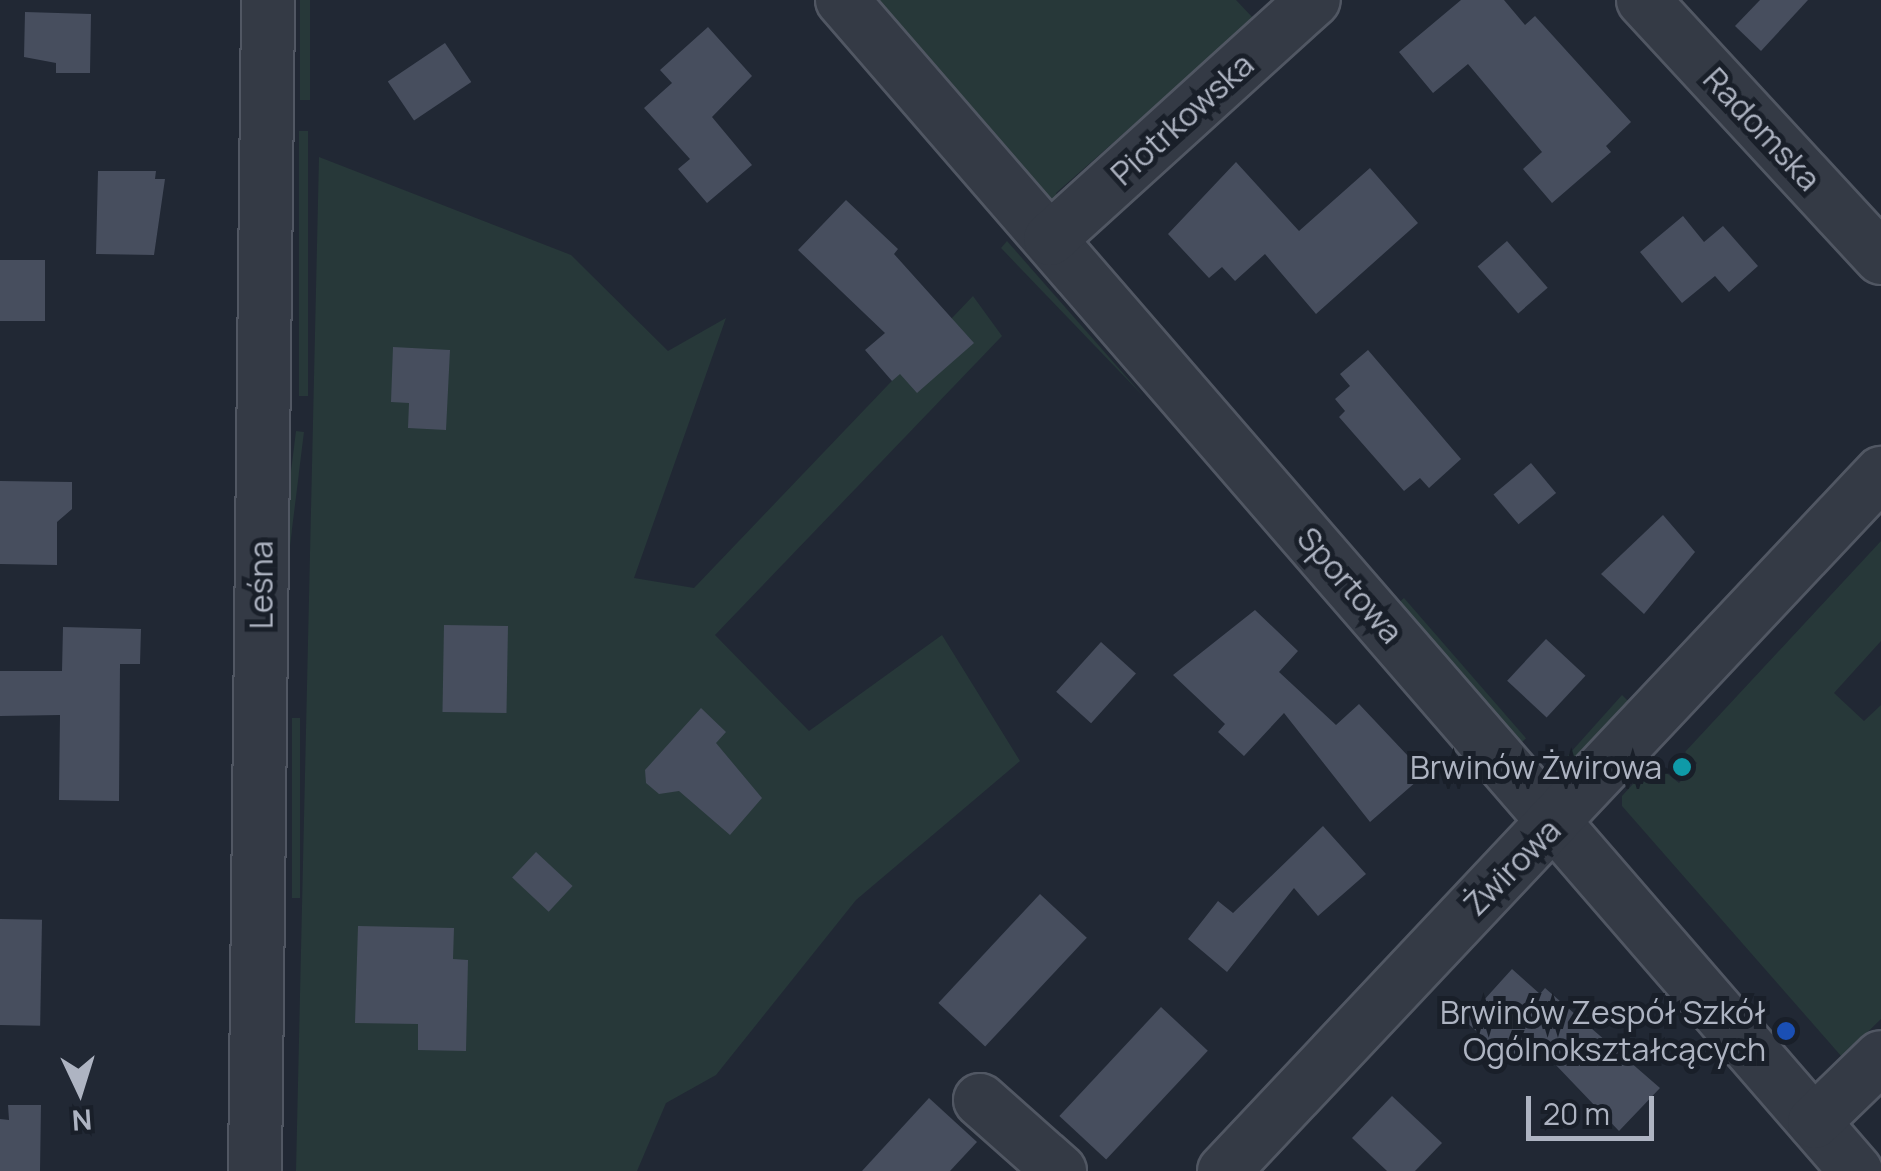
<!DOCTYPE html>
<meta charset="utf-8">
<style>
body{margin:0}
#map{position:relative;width:1881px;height:1171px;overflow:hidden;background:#212834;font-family:Manrope,sans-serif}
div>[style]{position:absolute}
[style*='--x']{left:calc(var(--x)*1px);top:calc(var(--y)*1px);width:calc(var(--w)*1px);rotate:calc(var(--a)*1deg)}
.green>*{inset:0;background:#273839;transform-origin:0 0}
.building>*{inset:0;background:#474e5e;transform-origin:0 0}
.roads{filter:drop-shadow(2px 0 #515763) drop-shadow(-2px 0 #515763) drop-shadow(0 2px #515763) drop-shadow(0 -2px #515763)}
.minor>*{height:52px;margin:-26px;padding:0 26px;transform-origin:26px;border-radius:26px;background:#343a45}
.dots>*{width:28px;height:28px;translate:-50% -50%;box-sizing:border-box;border:5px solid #191f29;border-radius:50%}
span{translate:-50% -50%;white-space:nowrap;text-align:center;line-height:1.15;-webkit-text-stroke:10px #191f29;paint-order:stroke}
.street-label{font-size:32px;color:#aeb4c2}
.poi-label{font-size:32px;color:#aeb4c2}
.right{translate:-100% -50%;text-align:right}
.north{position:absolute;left:30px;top:1041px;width:100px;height:100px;-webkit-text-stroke:8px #191f29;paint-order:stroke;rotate:176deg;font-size:28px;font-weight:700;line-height:40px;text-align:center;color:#aeb4c2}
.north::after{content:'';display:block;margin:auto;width:35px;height:45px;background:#aeb4c2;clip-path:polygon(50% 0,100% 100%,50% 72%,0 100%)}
.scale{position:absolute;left:1526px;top:1096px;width:128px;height:45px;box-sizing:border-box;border:5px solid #aeb4c2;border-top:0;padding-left:12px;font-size:30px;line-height:35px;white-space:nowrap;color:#aeb4c2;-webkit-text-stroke:8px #191f29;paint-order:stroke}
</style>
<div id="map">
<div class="green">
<i style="left:300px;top:0;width:10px;height:100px"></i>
<i style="clip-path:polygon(867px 0,1236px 0,1254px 19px,1056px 193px,1064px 205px,1052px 207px)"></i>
<i style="left:299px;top:131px;width:9px;height:265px"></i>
<i style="clip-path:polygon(319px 157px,571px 255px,668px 351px,726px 318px,634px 578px,694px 588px,973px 296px,1002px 336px,715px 635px,809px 731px,942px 635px,1020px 761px,856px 900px,716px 1075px,666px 1103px,637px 1171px,296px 1171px)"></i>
<i style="clip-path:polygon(1007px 241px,1144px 397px,1001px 248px)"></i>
<i style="left:296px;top:431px;width:8px;height:258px;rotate:7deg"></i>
<i style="clip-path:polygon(1881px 541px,1881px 641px,1834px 693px,1864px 721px,1881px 705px,1881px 1019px,1842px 1057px,1622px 806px,1622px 796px,1653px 762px,1679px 783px,1697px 763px,1685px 752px)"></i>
<i style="left:1404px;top:598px;width:186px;height:15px;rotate:49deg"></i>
<i style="clip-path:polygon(1622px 695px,1634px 707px,1559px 775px,1554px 771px)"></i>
<i style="left:292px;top:718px;width:8px;height:180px"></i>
</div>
<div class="building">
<i style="clip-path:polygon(1461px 0,1504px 0,1525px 25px,1535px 16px,1631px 122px,1606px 146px,1611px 152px,1552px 203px,1523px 169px,1542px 152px,1468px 64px,1433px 93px,1399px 52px)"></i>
<i style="clip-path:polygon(1760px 0,1808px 0,1761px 51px,1735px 26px)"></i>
<i style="clip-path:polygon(25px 12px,91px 14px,90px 73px,56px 73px,56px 63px,24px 57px)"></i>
<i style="clip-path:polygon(708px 27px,752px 76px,712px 117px,752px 165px,707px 203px,678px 169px,690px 159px,644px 108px,672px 83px,660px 70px)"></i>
<i style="left:445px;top:43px;width:47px;height:69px;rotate:56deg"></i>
<i style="clip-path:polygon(1236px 162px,1299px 231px,1370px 168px,1418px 223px,1316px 314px,1265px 254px,1235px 281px,1222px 267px,1209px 278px,1168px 234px)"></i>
<i style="clip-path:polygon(98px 171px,156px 171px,155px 179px,165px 179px,154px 255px,96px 254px)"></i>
<i style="clip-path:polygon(846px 200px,898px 249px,894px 254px,974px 343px,917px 393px,900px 374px,892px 381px,865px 350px,885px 333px,798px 250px)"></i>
<i style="clip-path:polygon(1683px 216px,1704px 242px,1723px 226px,1758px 266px,1729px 292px,1715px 276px,1682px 303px,1640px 252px)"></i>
<i style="left:1507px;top:241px;width:62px;height:39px;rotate:49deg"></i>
<i style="left:0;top:260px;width:45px;height:61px"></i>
<i style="clip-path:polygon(393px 347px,450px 350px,446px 430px,408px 428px,409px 403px,391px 402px)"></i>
<i style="clip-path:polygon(1368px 350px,1461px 459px,1429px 488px,1420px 478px,1404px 491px,1339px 417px,1345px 411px,1335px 399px,1350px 386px,1340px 374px)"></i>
<i style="left:1531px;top:463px;width:39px;height:49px;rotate:50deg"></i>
<i style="clip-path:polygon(0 481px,72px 482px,72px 509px,57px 522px,57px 565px,0 564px)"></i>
<i style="clip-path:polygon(1663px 515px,1695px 552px,1644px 614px,1601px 574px)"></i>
<i style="clip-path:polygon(1255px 610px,1298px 651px,1279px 672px,1336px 725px,1359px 704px,1425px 774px,1370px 822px,1284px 713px,1244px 756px,1218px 732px,1225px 724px,1173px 675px)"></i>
<i style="left:444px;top:625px;width:64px;height:87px;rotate:1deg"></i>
<i style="clip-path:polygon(63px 627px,141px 629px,140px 664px,120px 664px,119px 801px,59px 800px,60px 715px,0 716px,0 671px,62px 671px)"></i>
<i style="left:1546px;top:639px;width:54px;height:57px;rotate:43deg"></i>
<i style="left:1101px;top:642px;width:47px;height:67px;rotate:42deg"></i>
<i style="clip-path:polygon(701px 708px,726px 732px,716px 743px,762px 798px,730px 835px,679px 791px,659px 794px,646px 783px,645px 770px)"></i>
<i style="clip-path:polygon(1323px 826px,1366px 874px,1318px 916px,1294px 888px,1227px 972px,1188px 939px,1218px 901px,1233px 913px)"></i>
<i style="left:536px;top:852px;width:50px;height:35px;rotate:43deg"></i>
<i style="left:1040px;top:894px;width:64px;height:149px;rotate:43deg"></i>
<i style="left:0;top:919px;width:42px;height:106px;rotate:1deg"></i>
<i style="clip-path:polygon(358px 926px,454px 928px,453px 959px,468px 960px,466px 1051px,418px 1050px,418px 1024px,355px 1023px)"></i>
<i style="clip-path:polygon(1512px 969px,1540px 994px,1545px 988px,1660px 1088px,1619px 1131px,1531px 1039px,1510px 1061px,1465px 1021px)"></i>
<i style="left:1161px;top:1007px;width:64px;height:149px;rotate:43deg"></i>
<i style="clip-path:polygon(1392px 1096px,1442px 1143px,1415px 1171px,1387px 1171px,1352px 1138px)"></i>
<i style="clip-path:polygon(929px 1098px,977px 1142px,950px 1171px,862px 1171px)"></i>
<i style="clip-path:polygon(8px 1105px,41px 1105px,40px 1171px,0 1171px,0 1119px,9px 1120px)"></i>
</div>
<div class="roads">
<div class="minor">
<i style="--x:842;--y:0;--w:1549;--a:49.11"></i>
<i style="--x:1643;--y:0;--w:351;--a:47.3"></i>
<i style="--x:1050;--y:239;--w:356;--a:-42.2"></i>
<i style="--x:980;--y:1100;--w:107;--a:41.6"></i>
<i style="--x:1814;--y:1122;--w:93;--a:-44.1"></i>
<i style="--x:255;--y:1171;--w:1171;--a:-89.36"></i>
<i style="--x:1224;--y:1171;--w:959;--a:-46.73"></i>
</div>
</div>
<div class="dots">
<i style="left:1682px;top:767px;background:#0f9aa8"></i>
<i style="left:1786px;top:1031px;background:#1a4fb4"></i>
</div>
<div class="street-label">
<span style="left:1182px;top:119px;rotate:-42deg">Piotrkowska</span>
<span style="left:1762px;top:129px;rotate:47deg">Radomska</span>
<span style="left:261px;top:585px;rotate:-90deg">Leśna</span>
<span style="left:1350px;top:585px;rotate:49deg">Sportowa</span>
<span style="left:1512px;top:867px;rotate:-45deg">Żwirowa</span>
</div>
<div class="poi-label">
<span class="right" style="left:1662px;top:767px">Brwinów Żwirowa</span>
<span class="right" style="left:1766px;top:1031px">Brwinów Zespół Szkół<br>Ogólnokształcących</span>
</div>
<div class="north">N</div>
<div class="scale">20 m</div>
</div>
